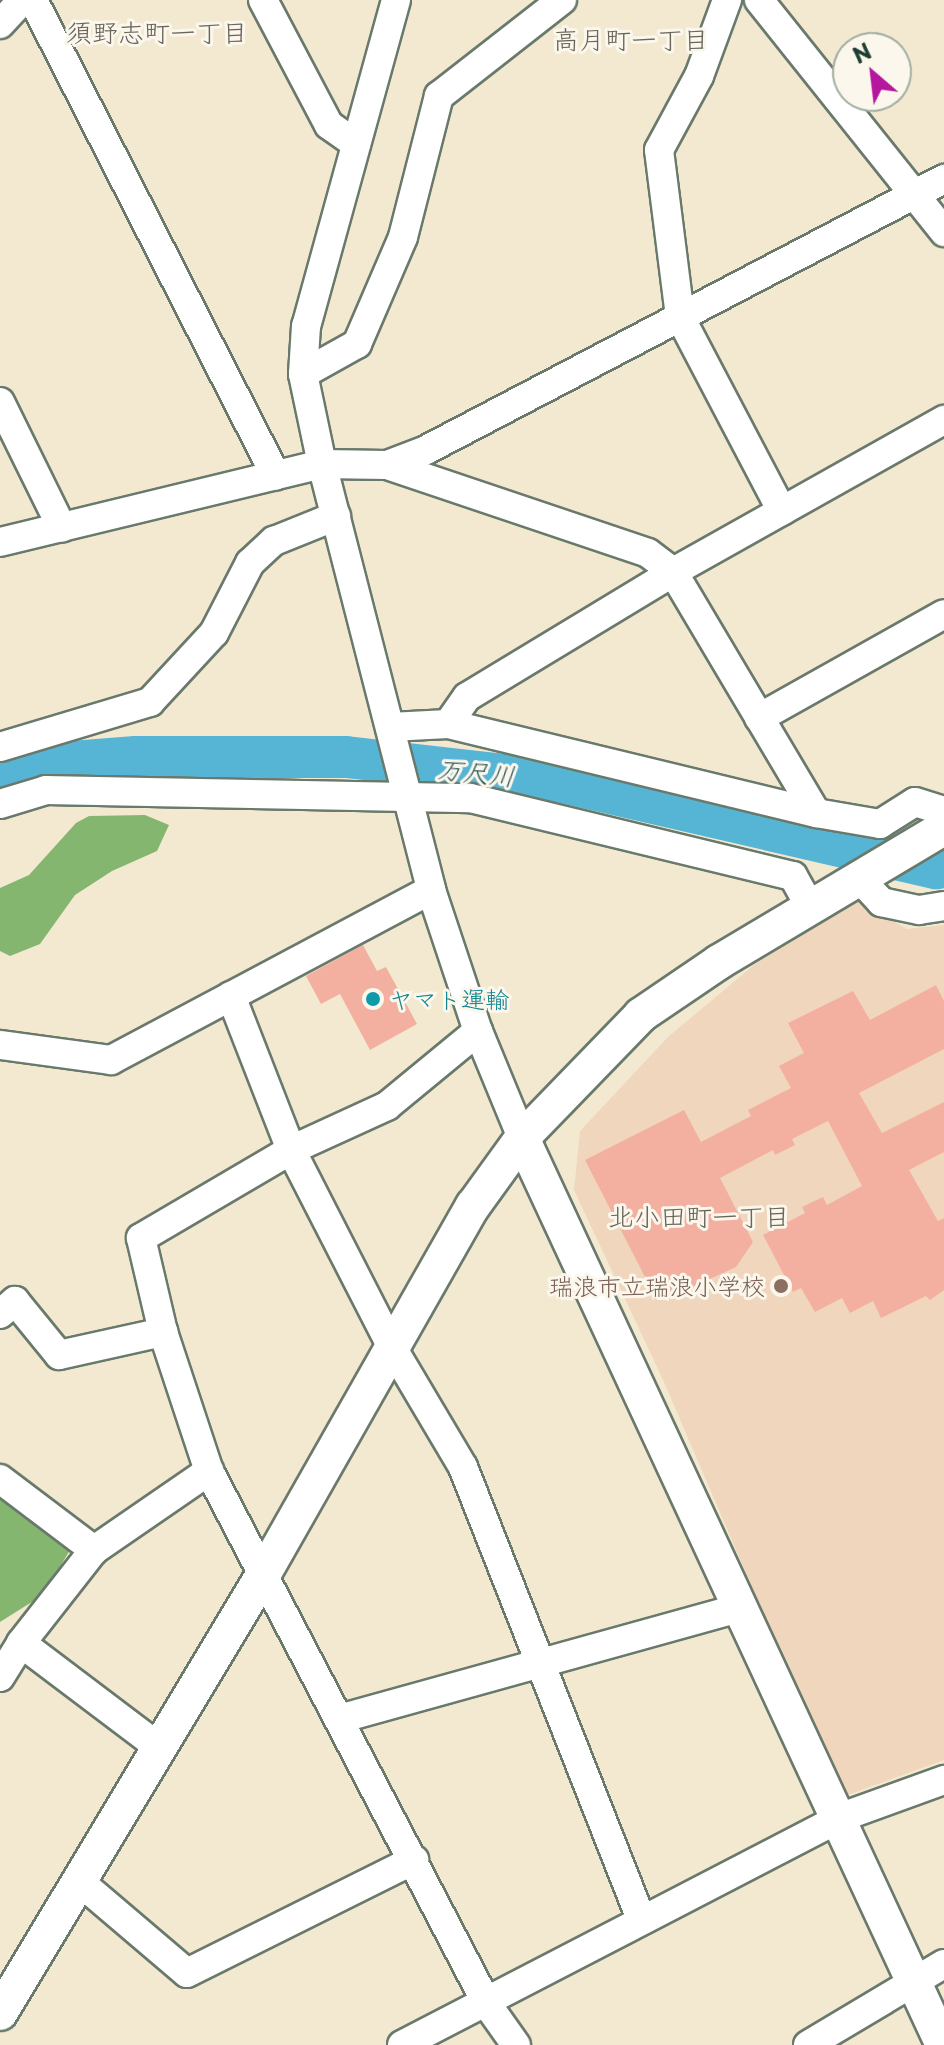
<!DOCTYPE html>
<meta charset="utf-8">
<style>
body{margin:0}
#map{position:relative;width:944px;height:2045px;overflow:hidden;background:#f3e9d1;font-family:"Playpen Sans","Klee One",sans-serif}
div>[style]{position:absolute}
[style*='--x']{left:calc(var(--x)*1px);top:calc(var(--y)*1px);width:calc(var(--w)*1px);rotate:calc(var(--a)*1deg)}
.built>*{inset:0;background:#f0d6bc}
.forest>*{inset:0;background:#85b670}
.river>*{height:42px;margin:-21px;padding:0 21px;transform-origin:21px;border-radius:21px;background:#56b4d5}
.building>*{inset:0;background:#f3b0a0}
.roads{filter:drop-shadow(2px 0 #69796b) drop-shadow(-2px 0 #69796b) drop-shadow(0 2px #69796b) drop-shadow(0 -2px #69796b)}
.minor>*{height:28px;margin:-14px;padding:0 14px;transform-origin:14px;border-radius:14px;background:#fff}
.tertiary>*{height:34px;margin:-17px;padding:0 17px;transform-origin:17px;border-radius:17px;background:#fff}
.dots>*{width:22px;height:22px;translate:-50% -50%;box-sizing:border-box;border:4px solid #fbf7ec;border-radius:50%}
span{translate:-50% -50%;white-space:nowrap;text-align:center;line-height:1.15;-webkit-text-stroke:6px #fbf7ec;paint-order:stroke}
.culture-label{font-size:24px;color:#0d838f}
.left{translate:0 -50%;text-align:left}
.education-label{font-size:24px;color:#785e54}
.right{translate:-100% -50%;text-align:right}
.neighbourhood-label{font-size:26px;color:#69655a}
.water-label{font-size:26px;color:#2d5b5c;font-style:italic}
.north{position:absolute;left:832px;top:32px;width:80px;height:80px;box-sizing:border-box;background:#fbf7ec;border:2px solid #a3ada2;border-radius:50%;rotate:332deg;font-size:22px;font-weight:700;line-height:32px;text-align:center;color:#1f3d34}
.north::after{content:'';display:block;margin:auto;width:28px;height:36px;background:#b5179e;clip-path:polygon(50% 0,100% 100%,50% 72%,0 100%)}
</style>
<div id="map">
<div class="built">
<i style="clip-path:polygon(859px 901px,907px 929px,944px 925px,944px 1760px,842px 1797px,664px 1382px,574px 1190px,580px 1131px,668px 1037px,755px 964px)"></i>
</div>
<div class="forest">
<i style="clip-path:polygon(145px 815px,169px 825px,157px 851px,112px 871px,75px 895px,40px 944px,10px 956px,0 951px,0 888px,29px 875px,76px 823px,89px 816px)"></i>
<i style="clip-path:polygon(0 1490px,40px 1517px,70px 1550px,43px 1595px,0 1622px)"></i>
</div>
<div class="river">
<i style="--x:0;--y:774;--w:22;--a:-21"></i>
<i style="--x:21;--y:766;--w:115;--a:-4.5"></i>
<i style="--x:136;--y:757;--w:210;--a:0"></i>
<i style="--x:346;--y:757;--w:213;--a:6.5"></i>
<i style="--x:558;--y:781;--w:388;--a:13"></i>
<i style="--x:936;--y:868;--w:8;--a:-7"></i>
</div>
<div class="building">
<i style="clip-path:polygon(363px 945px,377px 971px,386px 967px,417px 1024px,370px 1050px,340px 994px,321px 1004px,306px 976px)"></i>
<i style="clip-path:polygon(936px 985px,944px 1001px,944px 1049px,859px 1093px,882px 1133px,944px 1102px,944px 1152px,909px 1170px,938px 1221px,944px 1218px,944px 1290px,930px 1300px,926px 1296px,881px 1318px,873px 1301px,850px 1313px,842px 1298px,815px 1312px,801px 1288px,793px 1292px,763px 1235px,805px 1213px,802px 1207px,823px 1197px,827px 1205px,862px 1186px,828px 1121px,792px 1139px,795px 1145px,775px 1155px,773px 1150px,720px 1178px,753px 1242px,736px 1267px,673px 1296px,658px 1276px,646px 1279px,585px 1160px,684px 1110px,701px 1142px,751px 1116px,748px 1110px,791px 1088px,779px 1066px,804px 1053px,788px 1023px,853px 991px,870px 1020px)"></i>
</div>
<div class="roads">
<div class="minor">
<i style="--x:33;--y:0;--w:534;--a:62.96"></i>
<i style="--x:263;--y:0;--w:141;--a:62.2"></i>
<i style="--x:329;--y:125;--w:33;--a:35"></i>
<i style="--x:396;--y:0;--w:338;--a:105.4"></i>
<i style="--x:306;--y:326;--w:48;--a:93.6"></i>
<i style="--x:303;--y:374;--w:92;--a:78.1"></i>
<i style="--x:322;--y:464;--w:440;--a:75.6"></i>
<i style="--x:431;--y:890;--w:149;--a:71.6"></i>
<i style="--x:478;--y:1031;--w:116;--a:67.6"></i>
<i style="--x:727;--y:0;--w:81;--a:110.2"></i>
<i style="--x:699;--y:76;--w:84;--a:118.4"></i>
<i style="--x:659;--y:150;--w:168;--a:82.8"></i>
<i style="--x:680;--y:317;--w:219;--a:62.3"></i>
<i style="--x:759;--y:0;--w:297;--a:51.4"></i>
<i style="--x:0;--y:24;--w:33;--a:-47"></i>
<i style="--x:303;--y:374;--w:62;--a:-29.1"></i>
<i style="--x:357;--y:344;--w:116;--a:-66.7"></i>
<i style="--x:403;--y:237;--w:146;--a:-75.7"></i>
<i style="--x:439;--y:96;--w:156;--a:-38"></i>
<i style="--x:0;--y:402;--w:140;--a:63.8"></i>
<i style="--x:387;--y:465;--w:42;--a:-21"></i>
<i style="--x:426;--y:450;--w:585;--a:-27.62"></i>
<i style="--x:0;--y:542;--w:331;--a:-13.6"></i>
<i style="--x:322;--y:464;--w:65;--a:0.9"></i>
<i style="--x:387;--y:465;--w:275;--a:18.6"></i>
<i style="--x:648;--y:553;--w:31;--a:37"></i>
<i style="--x:673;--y:572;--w:280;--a:59.3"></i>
<i style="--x:816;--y:813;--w:65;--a:9.8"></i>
<i style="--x:880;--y:824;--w:41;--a:-32.2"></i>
<i style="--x:915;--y:802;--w:30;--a:17"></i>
<i style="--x:759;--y:718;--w:212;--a:-29.3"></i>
<i style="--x:448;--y:724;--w:33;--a:-55"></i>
<i style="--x:467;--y:697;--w:241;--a:-31.2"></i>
<i style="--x:673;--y:572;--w:311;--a:-29.3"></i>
<i style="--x:390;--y:727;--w:58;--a:-3"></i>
<i style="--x:448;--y:724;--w:379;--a:13.6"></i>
<i style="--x:0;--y:747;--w:157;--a:-16.7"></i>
<i style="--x:150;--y:702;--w:94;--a:-47.2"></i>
<i style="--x:214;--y:633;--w:79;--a:-62.8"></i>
<i style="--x:250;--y:563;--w:33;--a:-43"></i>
<i style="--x:274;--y:541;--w:67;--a:-22"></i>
<i style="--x:0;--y:804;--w:48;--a:-16.9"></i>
<i style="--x:46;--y:790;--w:424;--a:1.1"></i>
<i style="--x:470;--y:798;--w:332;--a:13.6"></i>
<i style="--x:793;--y:876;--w:35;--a:61"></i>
<i style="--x:859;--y:878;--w:33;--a:47"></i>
<i style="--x:881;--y:902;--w:39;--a:12"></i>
<i style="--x:919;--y:910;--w:25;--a:-9"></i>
<i style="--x:231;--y:996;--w:165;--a:68.7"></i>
<i style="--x:291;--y:1150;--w:224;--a:62.9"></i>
<i style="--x:393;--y:1349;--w:137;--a:59.3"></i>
<i style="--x:463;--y:1467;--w:487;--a:68.5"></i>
<i style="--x:478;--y:1031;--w:118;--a:140.5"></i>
<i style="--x:387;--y:1106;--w:106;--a:155.4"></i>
<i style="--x:291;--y:1150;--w:174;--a:149.6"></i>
<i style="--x:141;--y:1238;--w:97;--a:76.8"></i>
<i style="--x:163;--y:1332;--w:146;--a:71.7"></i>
<i style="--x:209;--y:1471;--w:601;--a:62.45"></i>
<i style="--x:487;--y:2004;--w:50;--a:54.7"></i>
<i style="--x:0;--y:1045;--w:112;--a:7.7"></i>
<i style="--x:111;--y:1060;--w:362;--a:-28"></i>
<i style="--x:0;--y:1314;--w:20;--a:-41"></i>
<i style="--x:15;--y:1301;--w:70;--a:50.8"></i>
<i style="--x:59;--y:1355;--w:107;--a:-12.5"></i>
<i style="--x:0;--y:1479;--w:118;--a:37.1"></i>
<i style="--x:21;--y:1643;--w:174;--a:37.1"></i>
<i style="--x:0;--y:1677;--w:40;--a:-58"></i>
<i style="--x:21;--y:1643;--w:118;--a:-51.9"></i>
<i style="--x:94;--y:1550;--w:140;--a:-34.5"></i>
<i style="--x:339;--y:1719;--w:414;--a:-15.5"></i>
<i style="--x:80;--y:1882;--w:140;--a:40.4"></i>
<i style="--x:187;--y:1973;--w:254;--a:-26.5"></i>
<i style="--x:402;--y:2045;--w:492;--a:-27.4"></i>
<i style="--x:839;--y:1818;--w:112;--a:-19.9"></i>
<i style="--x:808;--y:2045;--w:158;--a:-30.8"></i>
</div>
<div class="tertiary">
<i style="--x:522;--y:1138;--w:1000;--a:65.1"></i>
<i style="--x:0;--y:2013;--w:511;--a:-59.02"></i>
<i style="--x:263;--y:1575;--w:425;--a:-60.4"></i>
<i style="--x:473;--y:1206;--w:84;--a:-54.2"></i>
<i style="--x:522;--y:1138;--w:171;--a:-45.9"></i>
<i style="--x:641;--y:1015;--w:94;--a:-34.2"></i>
<i style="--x:719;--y:962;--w:262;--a:-30.8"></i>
</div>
</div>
<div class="dots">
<i style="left:373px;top:999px;background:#0f9aa8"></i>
<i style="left:781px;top:1286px;background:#8d6e63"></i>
</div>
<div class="culture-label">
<span class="left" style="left:389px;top:999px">ヤマト運輸</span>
</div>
<div class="education-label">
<span class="right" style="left:765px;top:1286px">瑞浪市立瑞浪小学校</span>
</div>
<div class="neighbourhood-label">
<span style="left:157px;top:32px">須野志町一丁目</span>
<span style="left:631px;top:39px">高月町一丁目</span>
<span style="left:699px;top:1216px">北小田町一丁目</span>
</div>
<div class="water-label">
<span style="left:476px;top:772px;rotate:6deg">万尺川</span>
</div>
<div class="north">N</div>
</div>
